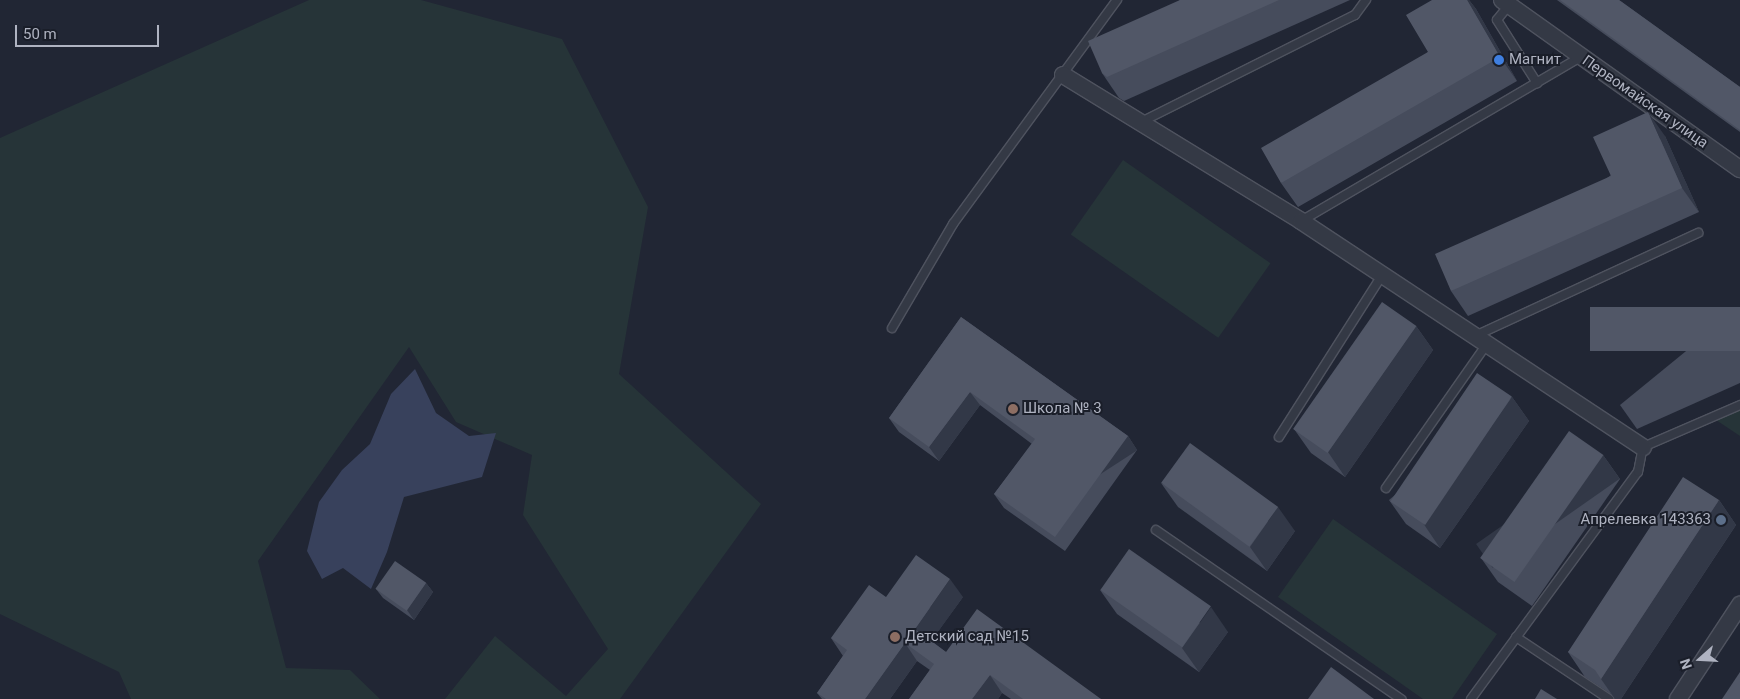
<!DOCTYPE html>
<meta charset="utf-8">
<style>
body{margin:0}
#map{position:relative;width:1740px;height:699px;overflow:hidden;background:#212634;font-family:Roboto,sans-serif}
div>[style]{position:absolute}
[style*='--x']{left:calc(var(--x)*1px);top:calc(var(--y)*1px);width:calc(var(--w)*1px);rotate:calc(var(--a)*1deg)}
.green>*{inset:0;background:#263438;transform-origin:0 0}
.water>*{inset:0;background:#38415c}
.roads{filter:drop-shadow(1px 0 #4f535f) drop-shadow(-1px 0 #4f535f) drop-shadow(0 1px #4f535f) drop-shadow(0 -1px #4f535f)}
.lane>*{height:8px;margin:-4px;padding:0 4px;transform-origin:4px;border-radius:4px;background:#343945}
.street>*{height:16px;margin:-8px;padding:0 8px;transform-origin:8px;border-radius:8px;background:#343945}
.wall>*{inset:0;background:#464c5c}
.shaded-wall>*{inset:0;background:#323847;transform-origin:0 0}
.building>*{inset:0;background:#515767;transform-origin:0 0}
.dots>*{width:14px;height:14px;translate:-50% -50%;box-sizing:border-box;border:2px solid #1a1e29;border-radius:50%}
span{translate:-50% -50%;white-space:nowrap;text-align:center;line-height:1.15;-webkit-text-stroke:4px #1a1e29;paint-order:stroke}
.poi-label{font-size:15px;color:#afb3c1}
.left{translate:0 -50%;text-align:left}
.right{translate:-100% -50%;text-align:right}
.street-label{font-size:15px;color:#afb3c1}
.north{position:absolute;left:1675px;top:634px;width:50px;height:50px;-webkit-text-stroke:4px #1a1e29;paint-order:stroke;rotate:251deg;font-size:14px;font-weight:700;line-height:20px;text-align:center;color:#afb3c1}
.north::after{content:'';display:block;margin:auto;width:18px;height:22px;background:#afb3c1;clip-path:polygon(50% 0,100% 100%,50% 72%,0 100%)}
.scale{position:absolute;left:15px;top:25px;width:144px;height:22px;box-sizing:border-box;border:2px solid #afb3c1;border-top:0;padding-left:6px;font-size:15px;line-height:18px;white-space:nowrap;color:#afb3c1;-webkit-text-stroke:4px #1a1e29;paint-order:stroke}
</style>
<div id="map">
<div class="green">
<i style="clip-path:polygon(309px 0,421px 0,562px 39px,648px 207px,619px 374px,761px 504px,620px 699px,445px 699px,495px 636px,566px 696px,608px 649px,523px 515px,532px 455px,456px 422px,409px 347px,258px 561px,286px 668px,350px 670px,380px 699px,131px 699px,119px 672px,0 614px,0 138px)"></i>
<i style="left:1123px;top:160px;width:180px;height:91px;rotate:35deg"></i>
<i style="clip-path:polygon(1740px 410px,1740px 436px,1716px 420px)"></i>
<i style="clip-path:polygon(1333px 519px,1497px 634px,1452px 699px,1423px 699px,1278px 597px)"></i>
</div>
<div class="water">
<i style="clip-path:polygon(415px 369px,436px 413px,469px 436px,496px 433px,482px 477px,404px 497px,387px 552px,371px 589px,343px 568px,322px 579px,307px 551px,319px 502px,342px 470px,370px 444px,391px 394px)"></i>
</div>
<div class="roads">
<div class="lane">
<i style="--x:1509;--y:5;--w:19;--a:129"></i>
<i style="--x:1497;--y:20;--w:75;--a:57.6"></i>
<i style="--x:1143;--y:121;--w:237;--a:-26.6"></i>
<i style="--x:1355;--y:15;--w:19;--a:-54"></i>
<i style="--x:1301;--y:221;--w:324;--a:-30.4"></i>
<i style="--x:892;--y:328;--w:121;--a:-59.6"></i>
<i style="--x:953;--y:224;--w:278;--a:-53.8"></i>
<i style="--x:1475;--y:336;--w:246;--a:-24.8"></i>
<i style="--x:1279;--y:437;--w:190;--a:-57.5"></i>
<i style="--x:1386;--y:488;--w:174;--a:-55"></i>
<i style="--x:1156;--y:530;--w:298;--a:34.6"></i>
<i style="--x:1516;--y:637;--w:112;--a:33.7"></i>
<i style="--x:1471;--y:699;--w:282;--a:-53.7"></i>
<i style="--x:1638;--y:472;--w:25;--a:-79"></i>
<i style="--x:1643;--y:447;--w:106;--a:-23.4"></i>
</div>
<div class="street">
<i style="--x:1502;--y:0;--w:292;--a:35.4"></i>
<i style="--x:1063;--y:75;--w:279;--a:31.5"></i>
<i style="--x:1301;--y:221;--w:410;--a:33.5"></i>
<i style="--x:1678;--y:699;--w:113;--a:-56.6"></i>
</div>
</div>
<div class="wall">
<i style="clip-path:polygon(1180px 0,1350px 0,1124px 101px,1119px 98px,1102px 73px)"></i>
<i style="clip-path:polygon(1432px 0,1469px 0,1476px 9px,1517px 81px,1298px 207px,1281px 183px,1428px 52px)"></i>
<i style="clip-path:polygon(1557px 0,1619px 0,1740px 87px,1740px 132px)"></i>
<i style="clip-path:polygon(1665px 136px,1699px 212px,1468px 316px,1451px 291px)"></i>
<i style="clip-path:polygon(1740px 307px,1740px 383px,1637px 429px,1620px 405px)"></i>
<i style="clip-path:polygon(961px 317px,1128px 436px,1137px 450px,1065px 551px,1004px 508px,994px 494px,1032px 444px,980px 405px,939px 461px,899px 432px,889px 418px)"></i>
<i style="clip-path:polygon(1416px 326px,1433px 350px,1345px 477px,1311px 453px,1294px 429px)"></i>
<i style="clip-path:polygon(1512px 397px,1529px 421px,1440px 548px,1406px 524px,1389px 500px)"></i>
<i style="clip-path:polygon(1603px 455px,1620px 479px,1532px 606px,1498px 582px,1481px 558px)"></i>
<i style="clip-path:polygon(1161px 483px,1295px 531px,1267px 571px,1178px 507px)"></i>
<i style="clip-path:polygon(1719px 500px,1736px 525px,1621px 699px,1615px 699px,1611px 694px,1585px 677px,1568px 652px)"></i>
<i style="clip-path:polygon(426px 583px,433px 592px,414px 620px,383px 598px,376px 589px)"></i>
<i style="clip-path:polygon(1100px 590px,1228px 632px,1199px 672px,1117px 614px)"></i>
<i style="clip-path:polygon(963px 597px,931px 641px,946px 652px,1101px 699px,1011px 699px,1002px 693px,998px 699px,909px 699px,930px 670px,917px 661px,890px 699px,822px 699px,817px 693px,843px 656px,831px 638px)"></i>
</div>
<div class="shaded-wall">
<i style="clip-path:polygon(1467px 0,1469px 0,1476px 9px,1517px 81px,1500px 57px)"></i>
<i style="clip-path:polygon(1648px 112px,1665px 136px,1699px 212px,1682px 188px)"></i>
<i style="clip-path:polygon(1416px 326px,1433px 350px,1345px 477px,1328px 452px)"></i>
<i style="clip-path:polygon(970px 392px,980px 405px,939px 461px,929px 447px)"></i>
<i style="clip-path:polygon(1512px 397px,1529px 421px,1440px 548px,1423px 523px)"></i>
<i style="left:1128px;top:436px;width:17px;height:125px;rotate:57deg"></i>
<i style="left:1603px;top:455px;width:29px;height:155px;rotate:55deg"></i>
<i style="clip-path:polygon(1719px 500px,1736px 525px,1621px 699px,1615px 699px,1601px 679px)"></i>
<i style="clip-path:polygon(1278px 507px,1295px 531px,1267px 571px,1250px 547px)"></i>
<i style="clip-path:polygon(950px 579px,963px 597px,927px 647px,915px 629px)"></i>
<i style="clip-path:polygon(426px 583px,433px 592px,414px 620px,407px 610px)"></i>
<i style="clip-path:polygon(1211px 607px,1228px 632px,1199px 672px,1182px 648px)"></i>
<i style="clip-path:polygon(905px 643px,917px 661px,890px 699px,865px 699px)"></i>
<i style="clip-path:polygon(990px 675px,1002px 693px,998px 699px,972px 699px)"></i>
</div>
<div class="building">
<i style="clip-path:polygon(1180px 0,1279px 0,1107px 77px,1102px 73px,1088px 41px)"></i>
<i style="clip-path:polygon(1432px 0,1467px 0,1500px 57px,1281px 183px,1261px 148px,1428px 52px,1406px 15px)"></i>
<i style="clip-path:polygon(1560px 0,1619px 0,1740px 87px,1740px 130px)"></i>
<i style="clip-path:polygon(1648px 112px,1682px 188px,1451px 291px,1435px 254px,1611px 176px,1593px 137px)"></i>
<i style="left:1382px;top:302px;width:42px;height:155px;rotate:35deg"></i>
<i style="left:1740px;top:307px;width:44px;height:150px;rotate:90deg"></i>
<i style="clip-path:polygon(961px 317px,1128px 436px,1055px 537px,994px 494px,1035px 439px,970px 392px,929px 447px,889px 418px)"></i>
<i style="left:1477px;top:373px;width:42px;height:155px;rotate:34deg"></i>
<i style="left:1569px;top:431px;width:42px;height:155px;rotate:35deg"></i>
<i style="left:1190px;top:443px;width:109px;height:49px;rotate:36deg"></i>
<i style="clip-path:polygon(1683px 477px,1719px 500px,1601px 679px,1595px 670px,1568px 652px)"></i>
<i style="left:1129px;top:549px;width:100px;height:50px;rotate:35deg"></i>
<i style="clip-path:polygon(916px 555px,950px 579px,915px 629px,946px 652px,977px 609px,1101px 699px,1023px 699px,990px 675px,972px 699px,909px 699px,934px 664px,905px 643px,865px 699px,826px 699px,817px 693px,847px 650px,831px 638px,869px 585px,886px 597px)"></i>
<i style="left:395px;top:561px;width:38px;height:34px;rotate:35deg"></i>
<i style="clip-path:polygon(1331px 667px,1374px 699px,1308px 699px)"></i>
<i style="clip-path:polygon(1740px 672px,1740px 699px,1722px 699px)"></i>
<i style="clip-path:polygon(1541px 689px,1557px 699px,1535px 699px)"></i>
</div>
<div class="dots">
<i style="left:1499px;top:60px;background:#3f7fe0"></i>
<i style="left:1013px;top:409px;background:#8d6e63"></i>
<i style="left:1721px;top:520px;background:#5c6f8a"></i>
<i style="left:895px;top:637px;background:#8d6e63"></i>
</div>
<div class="poi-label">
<span class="left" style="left:1509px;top:60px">Магнит</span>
<span class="left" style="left:1023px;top:409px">Школа № 3</span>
<span class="right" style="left:1711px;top:520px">Апрелевка 143363</span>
<span class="left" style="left:905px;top:637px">Детский сад №15</span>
</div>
<div class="street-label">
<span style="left:1645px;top:102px;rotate:35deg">Первомайская улица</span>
</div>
<div class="north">N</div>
<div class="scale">50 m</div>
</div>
